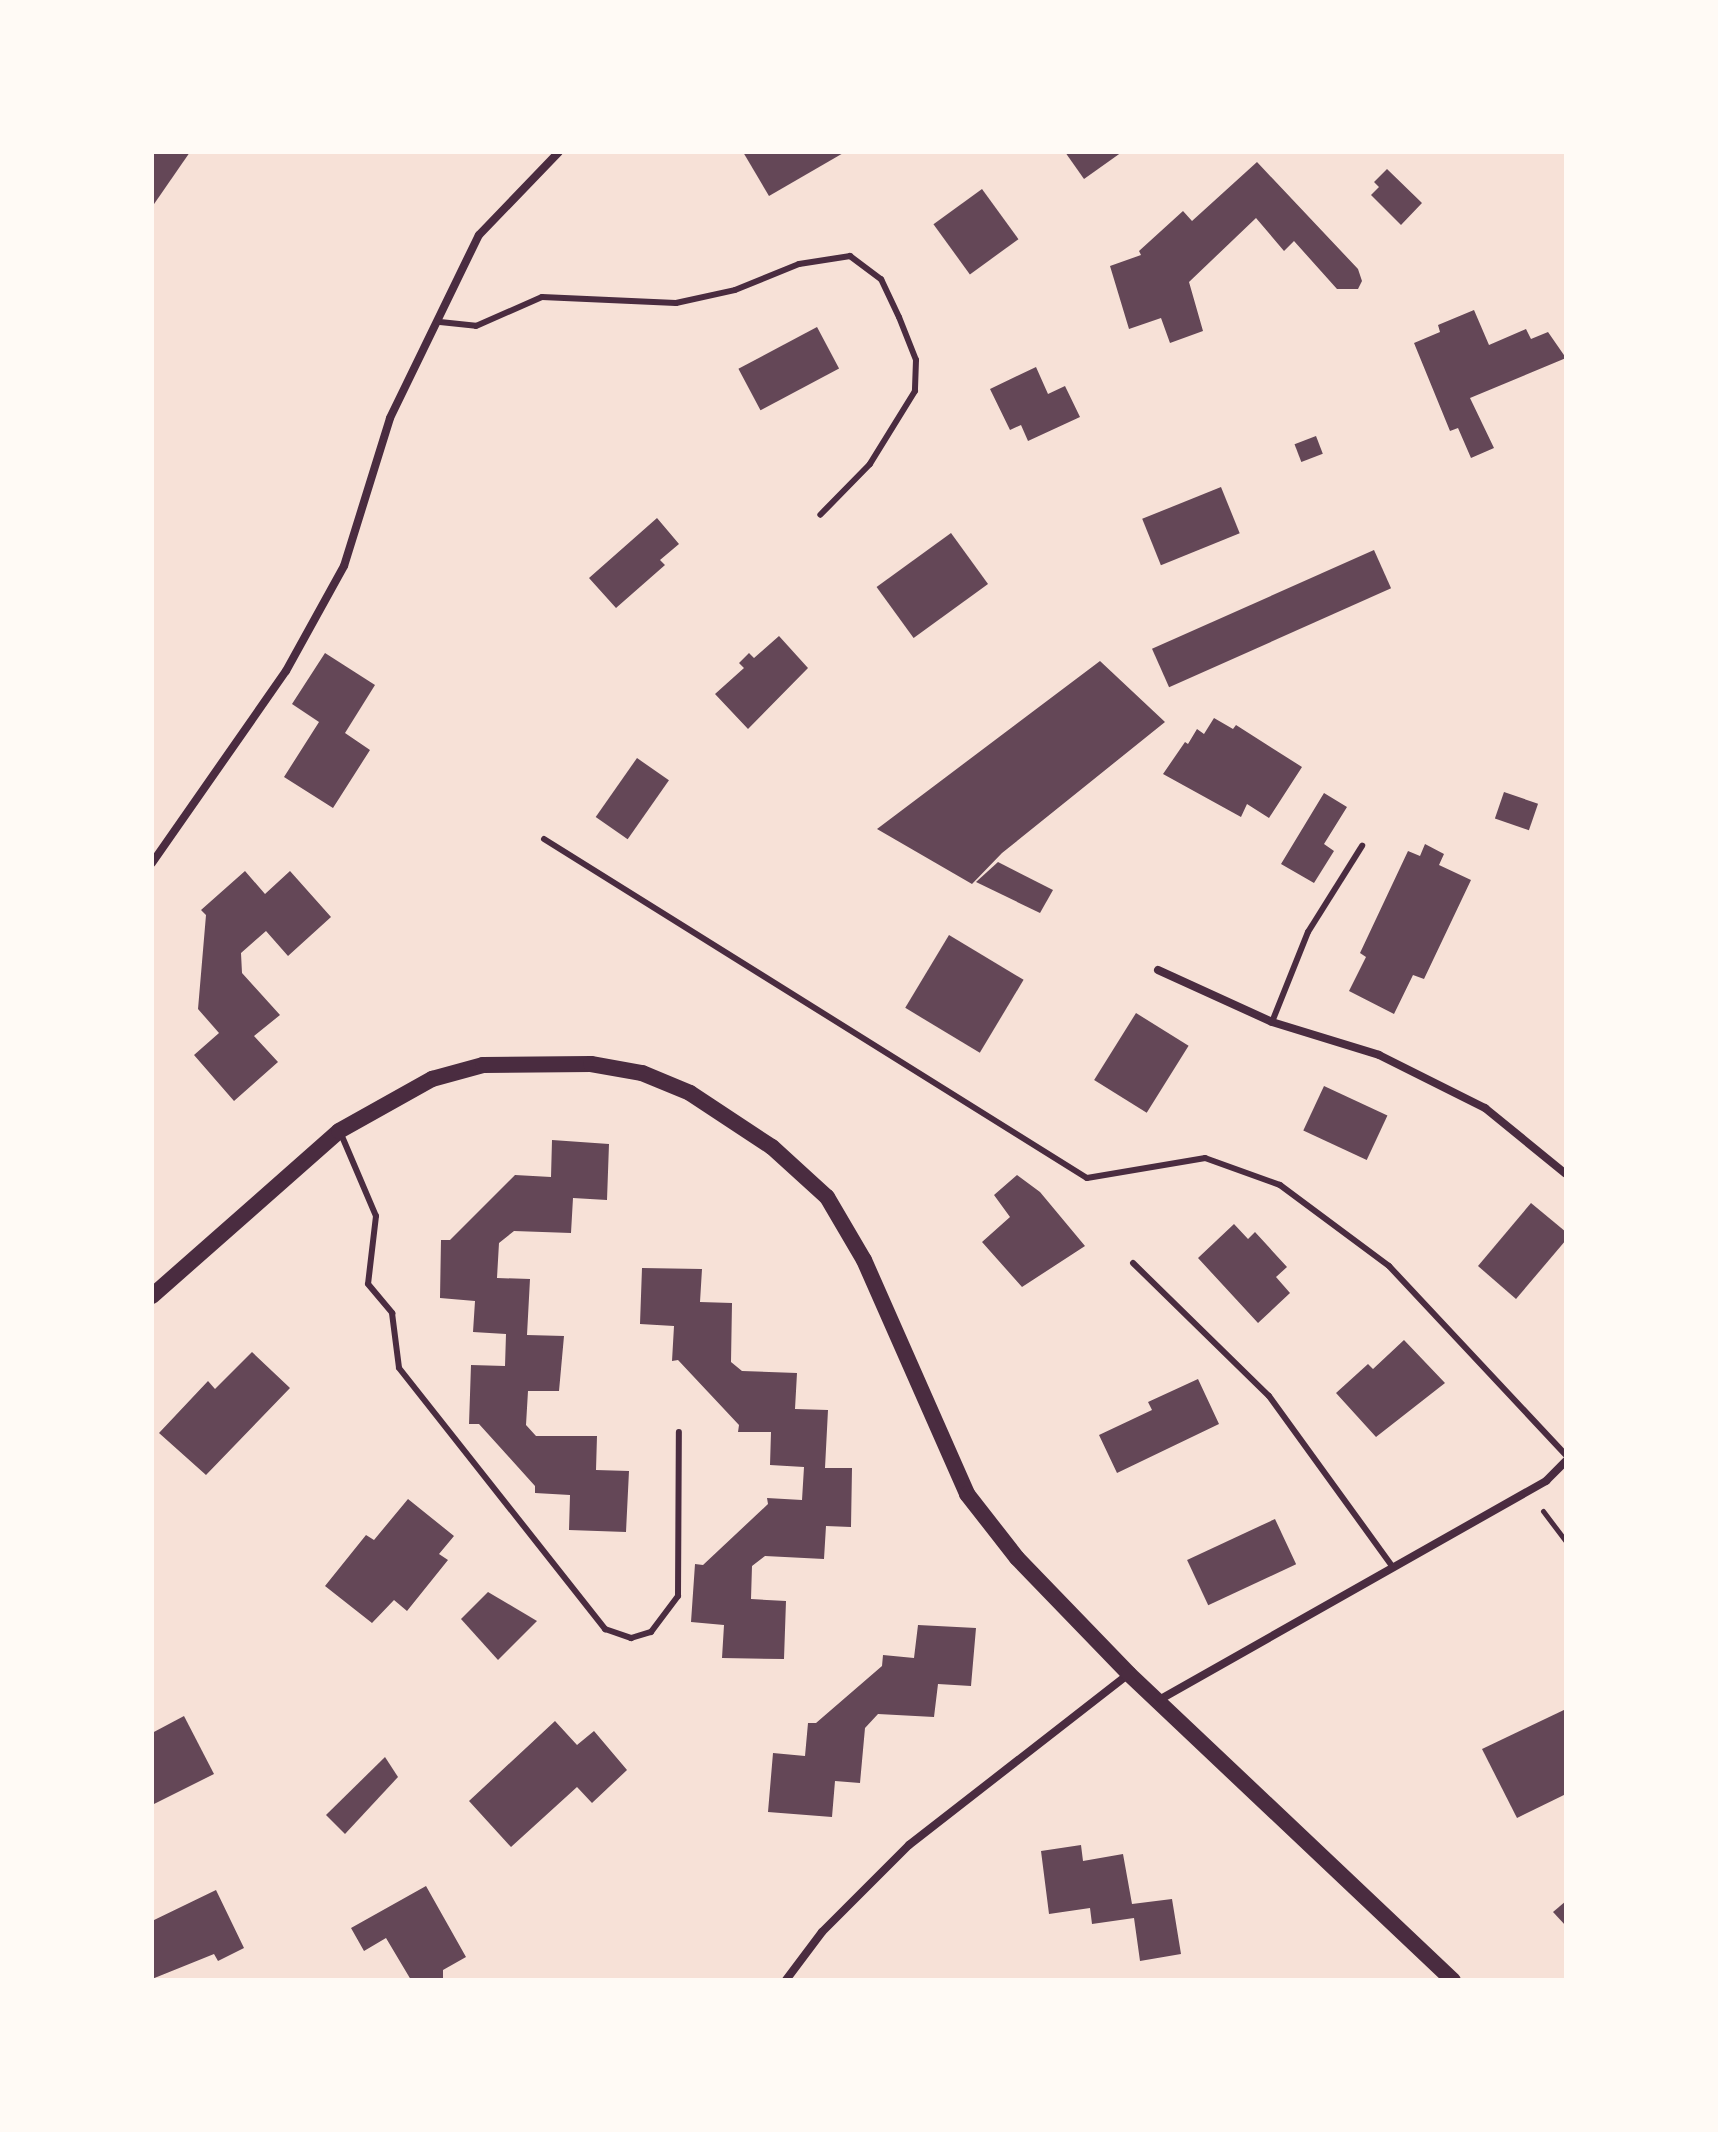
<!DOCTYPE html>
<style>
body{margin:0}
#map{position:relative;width:1718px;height:2132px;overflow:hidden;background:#f7e1d7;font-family:"PT Sans",sans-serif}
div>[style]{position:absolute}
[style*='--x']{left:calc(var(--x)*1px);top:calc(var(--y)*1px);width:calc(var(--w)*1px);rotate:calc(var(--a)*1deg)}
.building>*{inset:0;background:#644757;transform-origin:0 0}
.path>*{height:5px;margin:-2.5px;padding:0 2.5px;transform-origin:2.5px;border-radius:2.5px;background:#4a2c40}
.service>*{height:6px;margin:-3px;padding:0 3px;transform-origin:3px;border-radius:3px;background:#4a2c40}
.minor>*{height:8px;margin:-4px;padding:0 4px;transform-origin:4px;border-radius:4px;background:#4a2c40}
.secondary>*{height:16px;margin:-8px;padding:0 8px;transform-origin:8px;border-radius:8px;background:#4a2c40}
span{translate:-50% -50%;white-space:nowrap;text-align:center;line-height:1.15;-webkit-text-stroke:7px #fffaf5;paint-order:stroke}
.frame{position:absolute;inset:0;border:154px solid #fffaf5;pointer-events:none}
</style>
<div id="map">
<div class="building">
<i style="clip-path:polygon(152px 152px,190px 152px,152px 207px)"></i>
<i style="clip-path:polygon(743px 152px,845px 152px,769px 196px)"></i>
<i style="clip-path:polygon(1065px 152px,1122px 152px,1084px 179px)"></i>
<i style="clip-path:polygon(1257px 162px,1358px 269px,1362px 281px,1358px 289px,1337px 289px,1294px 241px,1284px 251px,1256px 218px,1189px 282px,1203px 331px,1170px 343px,1161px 318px,1129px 329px,1110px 266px,1141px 255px,1139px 251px,1183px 211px,1192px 221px)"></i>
<i style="clip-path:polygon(1387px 169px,1422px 203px,1401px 225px,1371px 195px,1379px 187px,1374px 182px)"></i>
<i style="left:982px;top:189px;width:62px;height:60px;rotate:54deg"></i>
<i style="clip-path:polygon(1474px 310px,1489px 345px,1526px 329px,1531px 339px,1548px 332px,1566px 358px,1470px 398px,1494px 448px,1471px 458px,1458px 428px,1450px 431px,1414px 343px,1440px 332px,1438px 325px)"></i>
<i style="left:817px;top:327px;width:47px;height:89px;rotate:62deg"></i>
<i style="clip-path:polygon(1036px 367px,1048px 394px,1065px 386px,1080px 417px,1028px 441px,1021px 425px,1010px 430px,990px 389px)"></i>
<i style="left:1316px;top:436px;width:19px;height:23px;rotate:69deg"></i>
<i style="left:1221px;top:487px;width:50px;height:85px;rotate:68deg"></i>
<i style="clip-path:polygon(657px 518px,679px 544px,660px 560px,665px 565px,616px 608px,589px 578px)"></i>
<i style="left:951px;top:533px;width:63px;height:92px;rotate:54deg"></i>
<i style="left:1374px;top:550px;width:42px;height:243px;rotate:66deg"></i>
<i style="clip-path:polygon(779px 636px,808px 668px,748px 729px,715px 694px,744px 668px,739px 663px,749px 653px,754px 658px)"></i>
<i style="clip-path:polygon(325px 653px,375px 685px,345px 733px,370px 750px,333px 808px,284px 777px,319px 722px,292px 704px)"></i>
<i style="clip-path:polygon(1100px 661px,1165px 722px,1002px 853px,972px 884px,877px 829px)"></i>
<i style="clip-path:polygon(1214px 718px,1233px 729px,1236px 725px,1302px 767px,1269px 818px,1247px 804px,1241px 817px,1163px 774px,1185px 742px,1188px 744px,1197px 729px,1204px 734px)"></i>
<i style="left:637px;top:758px;width:39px;height:72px;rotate:35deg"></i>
<i style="left:1504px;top:792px;width:36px;height:28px;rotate:19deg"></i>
<i style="clip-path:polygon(1324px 793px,1347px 807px,1324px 844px,1334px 851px,1314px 883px,1281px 864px)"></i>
<i style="clip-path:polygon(1425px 844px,1444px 854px,1439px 865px,1471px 880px,1424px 979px,1413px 975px,1394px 1014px,1349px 991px,1366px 957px,1360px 953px,1408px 851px,1420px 856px)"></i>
<i style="clip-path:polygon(998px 862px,1053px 890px,1040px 913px,976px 882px)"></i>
<i style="clip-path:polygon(245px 871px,265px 894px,290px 871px,331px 917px,288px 956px,266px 931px,241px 953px,242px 973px,280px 1015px,254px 1036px,278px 1062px,234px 1101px,194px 1055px,219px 1033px,198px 1009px,206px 915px,201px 910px)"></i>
<i style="left:949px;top:935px;width:87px;height:85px;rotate:31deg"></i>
<i style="left:1136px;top:1013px;width:62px;height:79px;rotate:32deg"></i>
<i style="left:1324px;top:1086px;width:70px;height:49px;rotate:25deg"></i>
<i style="clip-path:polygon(552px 1140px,609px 1144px,607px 1200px,573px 1198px,571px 1233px,514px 1231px,499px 1243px,497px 1278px,530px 1279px,527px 1335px,564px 1336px,559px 1391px,528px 1391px,526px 1425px,536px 1436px,597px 1436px,596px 1470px,629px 1471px,626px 1532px,569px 1530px,570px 1495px,535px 1493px,535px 1486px,479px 1424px,469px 1424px,471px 1365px,505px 1366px,506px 1334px,473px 1332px,475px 1301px,440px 1298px,441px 1240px,450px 1240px,515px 1175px,551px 1177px)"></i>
<i style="clip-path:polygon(1017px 1175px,1040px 1192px,1085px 1246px,1022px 1287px,982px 1242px,1010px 1217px,994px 1195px)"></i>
<i style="clip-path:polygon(1531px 1203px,1566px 1232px,1566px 1240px,1516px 1299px,1478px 1266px)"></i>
<i style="clip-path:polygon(1234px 1224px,1248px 1239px,1255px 1232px,1287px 1267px,1276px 1277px,1290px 1293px,1258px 1323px,1198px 1258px)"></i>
<i style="clip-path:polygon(642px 1268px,702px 1269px,700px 1302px,732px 1303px,731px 1362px,742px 1371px,797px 1373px,795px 1409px,828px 1410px,825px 1468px,852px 1468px,851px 1527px,826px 1526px,824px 1559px,765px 1556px,752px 1566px,751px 1599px,786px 1601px,784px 1659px,722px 1658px,724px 1625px,691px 1622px,695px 1564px,703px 1565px,768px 1504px,767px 1498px,802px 1500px,804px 1467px,770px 1465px,771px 1432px,738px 1432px,739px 1425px,678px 1360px,672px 1361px,674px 1326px,640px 1324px)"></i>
<i style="clip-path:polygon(1404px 1340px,1445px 1383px,1376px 1437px,1336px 1393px,1368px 1364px,1373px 1369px)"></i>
<i style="clip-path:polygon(252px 1352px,290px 1388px,206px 1475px,159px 1433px,208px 1381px,215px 1389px)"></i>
<i style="clip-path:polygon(1198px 1379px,1219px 1424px,1117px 1473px,1099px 1435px,1152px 1410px,1148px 1402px)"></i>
<i style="clip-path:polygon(408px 1499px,454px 1536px,439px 1554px,448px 1560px,407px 1611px,394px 1600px,372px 1623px,325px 1586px,366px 1535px,374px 1540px)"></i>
<i style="left:1275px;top:1519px;width:50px;height:97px;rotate:65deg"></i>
<i style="clip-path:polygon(488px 1592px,537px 1621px,498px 1660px,461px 1619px)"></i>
<i style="clip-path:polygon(918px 1625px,976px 1628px,971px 1686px,938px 1684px,934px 1717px,878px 1714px,865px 1728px,860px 1783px,835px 1781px,832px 1817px,768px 1812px,773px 1753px,805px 1756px,808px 1723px,816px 1723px,882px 1666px,883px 1655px,914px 1658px)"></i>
<i style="clip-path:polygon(1566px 1709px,1566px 1794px,1517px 1818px,1482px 1749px)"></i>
<i style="clip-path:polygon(184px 1716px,214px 1774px,152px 1805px,152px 1733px)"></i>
<i style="clip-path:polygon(555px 1721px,577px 1745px,594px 1731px,627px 1770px,592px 1803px,577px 1787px,511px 1847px,469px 1801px)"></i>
<i style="clip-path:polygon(385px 1757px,398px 1777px,345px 1834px,326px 1815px)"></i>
<i style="clip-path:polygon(1081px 1845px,1083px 1861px,1123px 1854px,1132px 1904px,1172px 1899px,1181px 1954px,1140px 1961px,1134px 1918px,1092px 1924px,1090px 1908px,1049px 1914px,1041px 1851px)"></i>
<i style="clip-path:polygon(426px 1886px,466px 1957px,443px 1970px,443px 1980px,411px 1980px,386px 1938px,364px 1951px,351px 1928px)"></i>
<i style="clip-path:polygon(216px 1890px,244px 1948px,218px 1961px,214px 1954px,152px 1979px,152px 1921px)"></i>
<i style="clip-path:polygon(1566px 1901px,1566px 1926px,1553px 1912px)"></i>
</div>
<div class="path">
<i style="--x:1543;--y:1511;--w:38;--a:53"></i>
</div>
<div class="service">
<i style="--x:440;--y:322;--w:36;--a:6"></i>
<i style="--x:476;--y:326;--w:72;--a:-23.7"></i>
<i style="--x:542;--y:297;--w:134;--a:2.6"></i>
<i style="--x:676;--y:303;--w:60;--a:-12.4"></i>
<i style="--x:735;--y:290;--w:69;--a:-22.1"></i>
<i style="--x:799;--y:264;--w:52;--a:-8.9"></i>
<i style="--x:850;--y:256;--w:39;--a:37"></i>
<i style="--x:881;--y:279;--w:42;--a:64.7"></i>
<i style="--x:899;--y:317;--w:46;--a:68.4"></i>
<i style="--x:916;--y:360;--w:31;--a:92"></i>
<i style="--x:915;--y:391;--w:86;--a:121.7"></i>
<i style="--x:870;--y:464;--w:71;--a:134.4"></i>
<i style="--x:544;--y:839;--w:640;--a:31.98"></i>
<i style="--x:1087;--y:1178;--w:120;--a:-9.6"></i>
<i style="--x:1205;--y:1158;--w:80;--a:19.8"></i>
<i style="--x:1280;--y:1185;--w:136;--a:36.6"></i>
<i style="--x:1389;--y:1266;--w:259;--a:46.9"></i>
<i style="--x:1272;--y:1022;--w:97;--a:-68.2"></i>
<i style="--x:1308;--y:932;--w:102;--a:-57.9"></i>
<i style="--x:341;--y:1134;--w:89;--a:66.9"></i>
<i style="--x:376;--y:1216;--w:68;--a:96.7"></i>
<i style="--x:368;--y:1284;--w:38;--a:50"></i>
<i style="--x:392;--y:1313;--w:55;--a:82.7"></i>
<i style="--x:399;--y:1368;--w:333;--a:51.7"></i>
<i style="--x:605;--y:1629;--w:28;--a:19"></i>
<i style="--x:631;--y:1638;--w:21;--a:-17"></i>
<i style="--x:651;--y:1632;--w:45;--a:-53.1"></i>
<i style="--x:678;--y:1596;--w:164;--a:-89.7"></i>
<i style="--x:1133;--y:1263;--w:190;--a:44.4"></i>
<i style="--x:1269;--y:1396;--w:211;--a:54.1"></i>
</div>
<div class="minor">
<i style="--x:152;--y:863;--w:234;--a:-55.1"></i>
<i style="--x:286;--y:671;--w:120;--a:-61.1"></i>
<i style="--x:344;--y:566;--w:155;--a:-72.7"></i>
<i style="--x:390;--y:418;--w:203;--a:-64.1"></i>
<i style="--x:479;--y:235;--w:115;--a:-46.1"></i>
<i style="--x:1158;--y:970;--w:125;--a:24.5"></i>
<i style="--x:1272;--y:1022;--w:112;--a:17.1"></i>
<i style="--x:1379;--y:1055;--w:119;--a:26.6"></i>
<i style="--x:1485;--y:1108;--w:104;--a:39.2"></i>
<i style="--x:1159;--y:1700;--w:445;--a:-29.5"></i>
<i style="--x:1546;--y:1481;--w:28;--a:-45"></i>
<i style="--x:786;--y:1980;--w:60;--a:-53.1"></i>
<i style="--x:822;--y:1932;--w:123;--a:-45"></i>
<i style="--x:909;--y:1845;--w:279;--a:-37.9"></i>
</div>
<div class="secondary">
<i style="--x:152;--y:1296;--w:249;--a:-41.4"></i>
<i style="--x:339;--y:1131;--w:107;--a:-29.2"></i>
<i style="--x:432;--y:1079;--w:53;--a:-15.4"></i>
<i style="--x:483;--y:1065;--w:108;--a:-0.5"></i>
<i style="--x:591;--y:1064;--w:52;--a:10"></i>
<i style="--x:642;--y:1073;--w:52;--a:22.6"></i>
<i style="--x:690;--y:1093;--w:98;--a:33.4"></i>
<i style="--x:772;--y:1147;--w:74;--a:42.3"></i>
<i style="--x:827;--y:1197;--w:73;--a:59.6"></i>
<i style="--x:864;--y:1260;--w:256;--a:66.2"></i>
<i style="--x:967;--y:1494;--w:81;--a:52"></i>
<i style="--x:1017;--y:1558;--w:161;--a:46"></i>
<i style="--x:1129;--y:1674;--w:446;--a:43.4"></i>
</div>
<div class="frame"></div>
</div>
